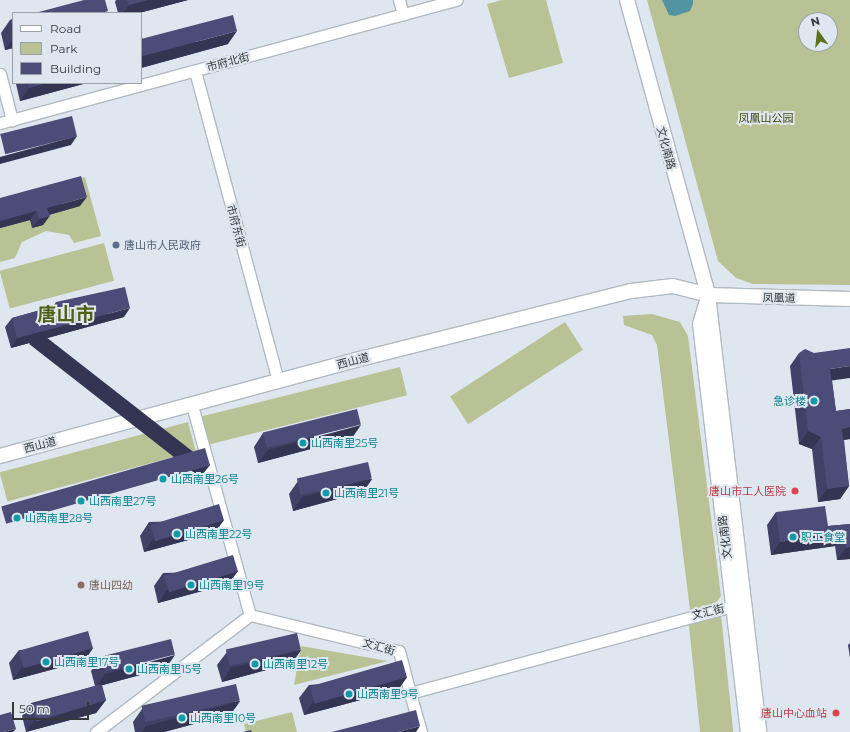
<!DOCTYPE html>
<meta charset="utf-8">
<style>
body{margin:0}
#map{position:relative;width:850px;height:732px;overflow:hidden;background:#dee7ef;font-family:Montserrat,"Noto Sans SC",sans-serif}
div>[style]{position:absolute}
[style*='--x']{left:calc(var(--x)*1px);top:calc(var(--y)*1px);width:calc(var(--w)*1px);rotate:calc(var(--a)*1deg)}
.green>*{inset:0;background:#b9c295;transform-origin:0 0}
.water>*{inset:0;background:#5394a3}
.roads{filter:drop-shadow(1px 0 #b1bac1) drop-shadow(-1px 0 #b1bac1) drop-shadow(0 1px #b1bac1) drop-shadow(0 -1px #b1bac1)}
.minor>*{height:11px;margin:-5.5px;padding:0 5.5px;transform-origin:5.5px;border-radius:5.5px;background:#fff}
.tertiary>*{height:14px;margin:-7px;padding:0 7px;transform-origin:7px;border-radius:7px;background:#fff}
.wall>*{inset:0;background:#404166}
.shaded-wall>*{inset:0;background:#343553;transform-origin:0 0}
.building>*{inset:0;background:#4b4c77;transform-origin:0 0}
.dots>*{width:11px;height:11px;translate:-50% -50%;box-sizing:border-box;border:2px solid #dee7ef;border-radius:50%}
span{translate:-50% -50%;white-space:nowrap;text-align:center;line-height:1.15;-webkit-text-stroke:4px #dee7ef;paint-order:stroke}
.street-label{font-size:11px;color:#35383b}
.park-label{font-size:11px;color:#3e4507}
.service-label{font-size:11px;color:#4e5e75}
.left{translate:0 -50%;text-align:left}
.culture-label{font-size:11px;color:#0d838f}
.right{translate:-100% -50%;text-align:right}
.health-label{font-size:11px;color:#be3a42}
.education-label{font-size:11px;color:#785e54}
.town-label{font-size:19px;color:#4f6015;font-weight:700}
.legend{position:absolute;left:12px;top:12px;width:130px;height:72px;box-sizing:border-box;background:#dee7ef;border:1px solid #9aa1a7;margin:0;padding:5px 7px;list-style:none;font-size:12px;color:#35383b}
.legend li{display:flex;align-items:center;gap:8px;height:20px}
.legend b{width:20px;border:1px solid #9aa1a7}
.north{position:absolute;left:798px;top:12px;width:40px;height:40px;box-sizing:border-box;background:#dee7ef;border:1px solid #9aa1a7;border-radius:50%;rotate:345deg;font-size:11px;font-weight:700;line-height:16px;text-align:center;color:#35383b}
.north::after{content:'';display:block;margin:auto;width:14px;height:18px;background:#5e711f;clip-path:polygon(50% 0,100% 100%,50% 72%,0 100%)}
.scale{position:absolute;left:12px;top:702px;width:77px;height:18px;box-sizing:border-box;border:2px solid #35383b;border-top:0;padding-left:5px;font-size:12px;line-height:14px;white-space:nowrap;color:#35383b;-webkit-text-stroke:3px #dee7ef;paint-order:stroke}
</style>
<div id="map">
<div class="green">
<i style="clip-path:polygon(502px 0,546px 0,563px 63px,509px 78px,487px 4px)"></i>
<i style="clip-path:polygon(evenodd,647px 0,850px 0,850px 285px,753px 284px,736px 278px,718px 261px,647px 0,806px 20px,830px 20px,830px 44px,806px 44px,806px 20px)"></i>
<i style="clip-path:polygon(85px 177px,101px 236px,74px 243px,69px 235px,46px 231px,22px 242px,15px 258px,0 262px,0 199px)"></i>
<i style="left:104px;top:243px;width:39px;height:108px;rotate:75deg"></i>
<i style="clip-path:polygon(652px 314px,680px 322px,688px 336px,721px 596px,716px 603px,690px 610px,657px 345px,652px 335px,624px 325px,623px 316px)"></i>
<i style="left:565px;top:322px;width:33px;height:137px;rotate:57deg"></i>
<i style="left:400px;top:367px;width:29px;height:204px;rotate:76deg"></i>
<i style="left:188px;top:422px;width:30px;height:195px;rotate:75deg"></i>
<i style="left:721px;top:615px;width:118px;height:33px;rotate:84deg"></i>
<i style="clip-path:polygon(301px 646px,388px 661px,294px 685px)"></i>
<i style="clip-path:polygon(292px 712px,297px 732px,246px 732px,244px 724px)"></i>
</div>
<div class="water">
<i style="clip-path:polygon(662px 0,693px 0,693px 4px,690px 11px,675px 16px,669px 15px)"></i>
</div>
<div class="roads">
<div class="minor">
<i style="--x:399;--y:0;--w:15;--a:74"></i>
<i style="--x:195;--y:71;--w:321;--a:75"></i>
<i style="--x:0;--y:74;--w:48;--a:75.4"></i>
<i style="--x:0;--y:123;--w:473;--a:-15.1"></i>
<i style="--x:192;--y:405;--w:218;--a:74.6"></i>
<i style="--x:410;--y:693;--w:41;--a:74.2"></i>
<i style="--x:96;--y:732;--w:193;--a:-37.2"></i>
<i style="--x:250;--y:615;--w:153;--a:13.6"></i>
<i style="--x:399;--y:651;--w:43;--a:75.3"></i>
<i style="--x:410;--y:693;--w:335;--a:-15.1"></i>
</div>
<div class="tertiary">
<i style="--x:627;--y:0;--w:306;--a:74.6"></i>
<i style="--x:708;--y:295;--w:440;--a:83.3"></i>
<i style="--x:707;--y:301;--w:24;--a:107"></i>
<i style="--x:700;--y:324;--w:411;--a:83.3"></i>
<i style="--x:0;--y:456;--w:377;--a:-15.1"></i>
<i style="--x:364;--y:358;--w:275;--a:-14.1"></i>
<i style="--x:631;--y:291;--w:42;--a:-6.8"></i>
<i style="--x:673;--y:286;--w:36;--a:14"></i>
<i style="--x:708;--y:295;--w:142;--a:1.6"></i>
</div>
</div>
<div class="wall">
<i style="clip-path:polygon(116px 0,188px 0,139px 13px,118px 13px,115px 2px)"></i>
<i style="clip-path:polygon(13px 19px,13px 48px,5px 50px,1px 33px,10px 20px)"></i>
<i style="clip-path:polygon(141px 39px,228px 44px,141px 68px)"></i>
<i style="clip-path:polygon(16px 83px,87px 83px,20px 101px,16px 84px)"></i>
<i style="clip-path:polygon(0 198px,80px 206px,49px 215px,43px 225px,32px 228px,30px 220px,0 228px)"></i>
<i style="clip-path:polygon(56px 302px,124px 317px,11px 348px,5px 327px,12px 318px,53px 307px)"></i>
<i style="clip-path:polygon(799px 353px,832px 380px,836px 411px,850px 409px,850px 439px,844px 440px,849px 486px,840px 499px,818px 502px,812px 449px,799px 444px,790px 366px)"></i>
<i style="clip-path:polygon(263px 433px,352px 438px,258px 463px,254px 447px)"></i>
<i style="clip-path:polygon(372px 479px,363px 492px,293px 511px,289px 494px,298px 481px)"></i>
<i style="clip-path:polygon(776px 512px,828px 526px,850px 524px,850px 559px,837px 560px,835px 546px,771px 555px,767px 525px)"></i>
<i style="clip-path:polygon(224px 520px,214px 533px,144px 552px,140px 536px,149px 522px)"></i>
<i style="clip-path:polygon(238px 571px,228px 584px,158px 603px,154px 586px,163px 573px)"></i>
<i style="clip-path:polygon(850px 643px,850px 658px,848px 645px)"></i>
<i style="clip-path:polygon(93px 648px,84px 661px,13px 680px,9px 663px,19px 650px)"></i>
<i style="clip-path:polygon(301px 650px,292px 663px,222px 682px,217px 665px,227px 652px)"></i>
<i style="clip-path:polygon(101px 657px,166px 668px,102px 685px,106px 700px,96px 713px,26px 732px,22px 716px,31px 703px,95px 686px,91px 671px)"></i>
<i style="clip-path:polygon(407px 677px,398px 690px,304px 715px,299px 698px,309px 685px)"></i>
<i style="clip-path:polygon(240px 701px,231px 714px,164px 732px,135px 732px,133px 722px,142px 709px)"></i>
</div>
<div class="shaded-wall">
<i style="clip-path:polygon(148px 0,188px 0,139px 13px,123px 13px,129px 5px)"></i>
<i style="clip-path:polygon(237px 31px,228px 44px,141px 68px,141px 60px,143px 56px)"></i>
<i style="clip-path:polygon(13px 39px,13px 48px,5px 50px)"></i>
<i style="clip-path:polygon(46px 83px,87px 83px,20px 101px,29px 88px)"></i>
<i style="clip-path:polygon(77px 136px,71px 145px,0 164px,0 157px)"></i>
<i style="clip-path:polygon(87px 197px,80px 206px,41px 217px,47px 208px)"></i>
<i style="clip-path:polygon(36px 211px,30px 220px,0 228px,0 221px)"></i>
<i style="clip-path:polygon(50px 216px,43px 225px,32px 228px,39px 219px)"></i>
<i style="clip-path:polygon(130px 308px,124px 317px,11px 348px,17px 338px)"></i>
<i style="clip-path:polygon(850px 366px,850px 378px,821px 382px,830px 369px)"></i>
<i style="clip-path:polygon(361px 425px,352px 438px,258px 463px,268px 450px)"></i>
<i style="clip-path:polygon(850px 427px,850px 439px,833px 441px,842px 429px)"></i>
<i style="clip-path:polygon(808px 431px,821px 437px,812px 449px,799px 444px)"></i>
<i style="left:210px;top:465px;width:16px;height:217px;rotate:128deg"></i>
<i style="clip-path:polygon(372px 479px,363px 492px,293px 511px,302px 497px)"></i>
<i style="clip-path:polygon(849px 486px,840px 499px,818px 502px,827px 489px)"></i>
<i style="clip-path:polygon(224px 520px,214px 533px,144px 552px,153px 539px)"></i>
<i style="clip-path:polygon(844px 533px,835px 546px,771px 555px,780px 542px)"></i>
<i style="clip-path:polygon(850px 547px,850px 559px,837px 560px,846px 548px)"></i>
<i style="clip-path:polygon(238px 571px,228px 584px,158px 603px,167px 590px)"></i>
<i style="clip-path:polygon(93px 648px,84px 661px,13px 680px,23px 666px)"></i>
<i style="clip-path:polygon(301px 650px,292px 663px,222px 682px,231px 668px)"></i>
<i style="clip-path:polygon(175px 655px,166px 668px,96px 687px,105px 674px)"></i>
<i style="clip-path:polygon(407px 677px,398px 690px,304px 715px,313px 702px)"></i>
<i style="clip-path:polygon(106px 700px,96px 713px,26px 732px,35px 719px)"></i>
<i style="clip-path:polygon(240px 701px,231px 714px,164px 732px,142px 732px,146px 726px)"></i>
<i style="clip-path:polygon(420px 726px,416px 732px,398px 732px)"></i>
<i style="clip-path:polygon(16px 729px,13px 732px,3px 732px)"></i>
</div>
<div class="building">
<i style="clip-path:polygon(84px 0,105px 0,108px 11px,102px 13px,35px 13px)"></i>
<i style="clip-path:polygon(127px 0,148px 0,129px 5px)"></i>
<i style="clip-path:polygon(233px 15px,237px 31px,143px 56px,141px 47px,141px 39px)"></i>
<i style="clip-path:polygon(13px 19px,13px 31px,10px 20px)"></i>
<i style="clip-path:polygon(28px 83px,46px 83px,29px 88px)"></i>
<i style="left:72px;top:116px;width:21px;height:74px;rotate:76deg"></i>
<i style="clip-path:polygon(81px 176px,87px 197px,47px 208px,50px 216px,39px 219px,36px 211px,0 221px,0 198px)"></i>
<i style="clip-path:polygon(125px 287px,130px 308px,17px 338px,12px 318px,57px 305px,56px 302px)"></i>
<i style="clip-path:polygon(850px 348px,850px 366px,830px 369px,836px 411px,850px 409px,850px 427px,842px 429px,849px 486px,827px 489px,821px 437px,808px 431px,799px 353px,805px 349px,814px 353px)"></i>
<i style="left:357px;top:409px;width:16px;height:97px;rotate:76deg"></i>
<i style="left:205px;top:448px;width:18px;height:212px;rotate:74deg"></i>
<i style="left:368px;top:462px;width:17px;height:73px;rotate:77deg"></i>
<i style="left:219px;top:504px;width:17px;height:72px;rotate:73deg"></i>
<i style="clip-path:polygon(825px 506px,828px 526px,850px 524px,850px 547px,846px 548px,844px 533px,780px 542px,776px 512px)"></i>
<i style="left:233px;top:555px;width:17px;height:72px;rotate:73deg"></i>
<i style="left:88px;top:631px;width:18px;height:72px;rotate:74deg"></i>
<i style="left:297px;top:633px;width:17px;height:73px;rotate:77deg"></i>
<i style="left:171px;top:639px;width:16px;height:72px;rotate:76deg"></i>
<i style="left:402px;top:660px;width:18px;height:96px;rotate:74deg"></i>
<i style="left:101px;top:684px;width:17px;height:73px;rotate:73deg"></i>
<i style="left:236px;top:684px;width:17px;height:97px;rotate:77deg"></i>
<i style="clip-path:polygon(416px 710px,420px 726px,398px 732px,332px 732px)"></i>
<i style="clip-path:polygon(11px 712px,16px 729px,3px 732px,0 732px,0 715px)"></i>
<i style="clip-path:polygon(251px 730px,252px 732px,243px 732px)"></i>
</div>
<div class="dots">
<i style="left:116px;top:245px;background:#5c6f8a"></i>
<i style="left:814px;top:401px;background:#0f9aa8"></i>
<i style="left:303px;top:443px;background:#0f9aa8"></i>
<i style="left:163px;top:479px;background:#0f9aa8"></i>
<i style="left:795px;top:491px;background:#e0444e"></i>
<i style="left:326px;top:493px;background:#0f9aa8"></i>
<i style="left:81px;top:501px;background:#0f9aa8"></i>
<i style="left:17px;top:518px;background:#0f9aa8"></i>
<i style="left:177px;top:534px;background:#0f9aa8"></i>
<i style="left:793px;top:537px;background:#0f9aa8"></i>
<i style="left:81px;top:585px;background:#8d6e63"></i>
<i style="left:191px;top:585px;background:#0f9aa8"></i>
<i style="left:46px;top:662px;background:#0f9aa8"></i>
<i style="left:255px;top:664px;background:#0f9aa8"></i>
<i style="left:129px;top:669px;background:#0f9aa8"></i>
<i style="left:349px;top:694px;background:#0f9aa8"></i>
<i style="left:836px;top:713px;background:#e0444e"></i>
<i style="left:182px;top:718px;background:#0f9aa8"></i>
</div>
<div class="street-label">
<span style="left:228px;top:62px;rotate:-15deg">市府北街</span>
<span style="left:666px;top:148px;rotate:75deg">文化南路</span>
<span style="left:236px;top:226px;rotate:75deg">市府东街</span>
<span style="left:779px;top:298px;rotate:1deg">凤凰道</span>
<span style="left:353px;top:361px;rotate:-15deg">西山道</span>
<span style="left:40px;top:445px;rotate:-15deg">西山道</span>
<span style="left:725px;top:537px;rotate:-97deg">文化南路</span>
<span style="left:708px;top:612px;rotate:-13deg">文汇街</span>
<span style="left:379px;top:647px;rotate:16deg">文汇街</span>
</div>
<div class="park-label">
<span style="left:766px;top:118px">凤凰山公园</span>
</div>
<div class="service-label">
<span class="left" style="left:124px;top:245px">唐山市人民政府</span>
</div>
<div class="culture-label">
<span class="right" style="left:806px;top:401px">急诊楼</span>
<span class="left" style="left:311px;top:443px">山西南里25号</span>
<span class="left" style="left:171px;top:479px">山西南里26号</span>
<span class="left" style="left:334px;top:493px">山西南里21号</span>
<span class="left" style="left:89px;top:501px">山西南里27号</span>
<span class="left" style="left:25px;top:518px">山西南里28号</span>
<span class="left" style="left:185px;top:534px">山西南里22号</span>
<span class="left" style="left:801px;top:537px">职工食堂</span>
<span class="left" style="left:199px;top:585px">山西南里19号</span>
<span class="left" style="left:54px;top:662px">山西南里17号</span>
<span class="left" style="left:263px;top:664px">山西南里12号</span>
<span class="left" style="left:137px;top:669px">山西南里15号</span>
<span class="left" style="left:357px;top:694px">山西南里9号</span>
<span class="left" style="left:190px;top:718px">山西南里10号</span>
</div>
<div class="health-label">
<span class="right" style="left:786px;top:491px">唐山市工人医院</span>
<span class="right" style="left:827px;top:713px">唐山中心血站</span>
</div>
<div class="education-label">
<span class="left" style="left:89px;top:585px">唐山四幼</span>
</div>
<div class="town-label">
<span style="left:66px;top:315px">唐山市</span>
</div>
<ul class="legend">
<li><b style="height:5px;background:#fff"></b>Road</li>
<li><b style="height:11px;background:#b9c295"></b>Park</li>
<li><b style="height:11px;background:#4b4c77"></b>Building</li>
</ul>
<div class="north">N</div>
<div class="scale">50 m</div>
</div>
